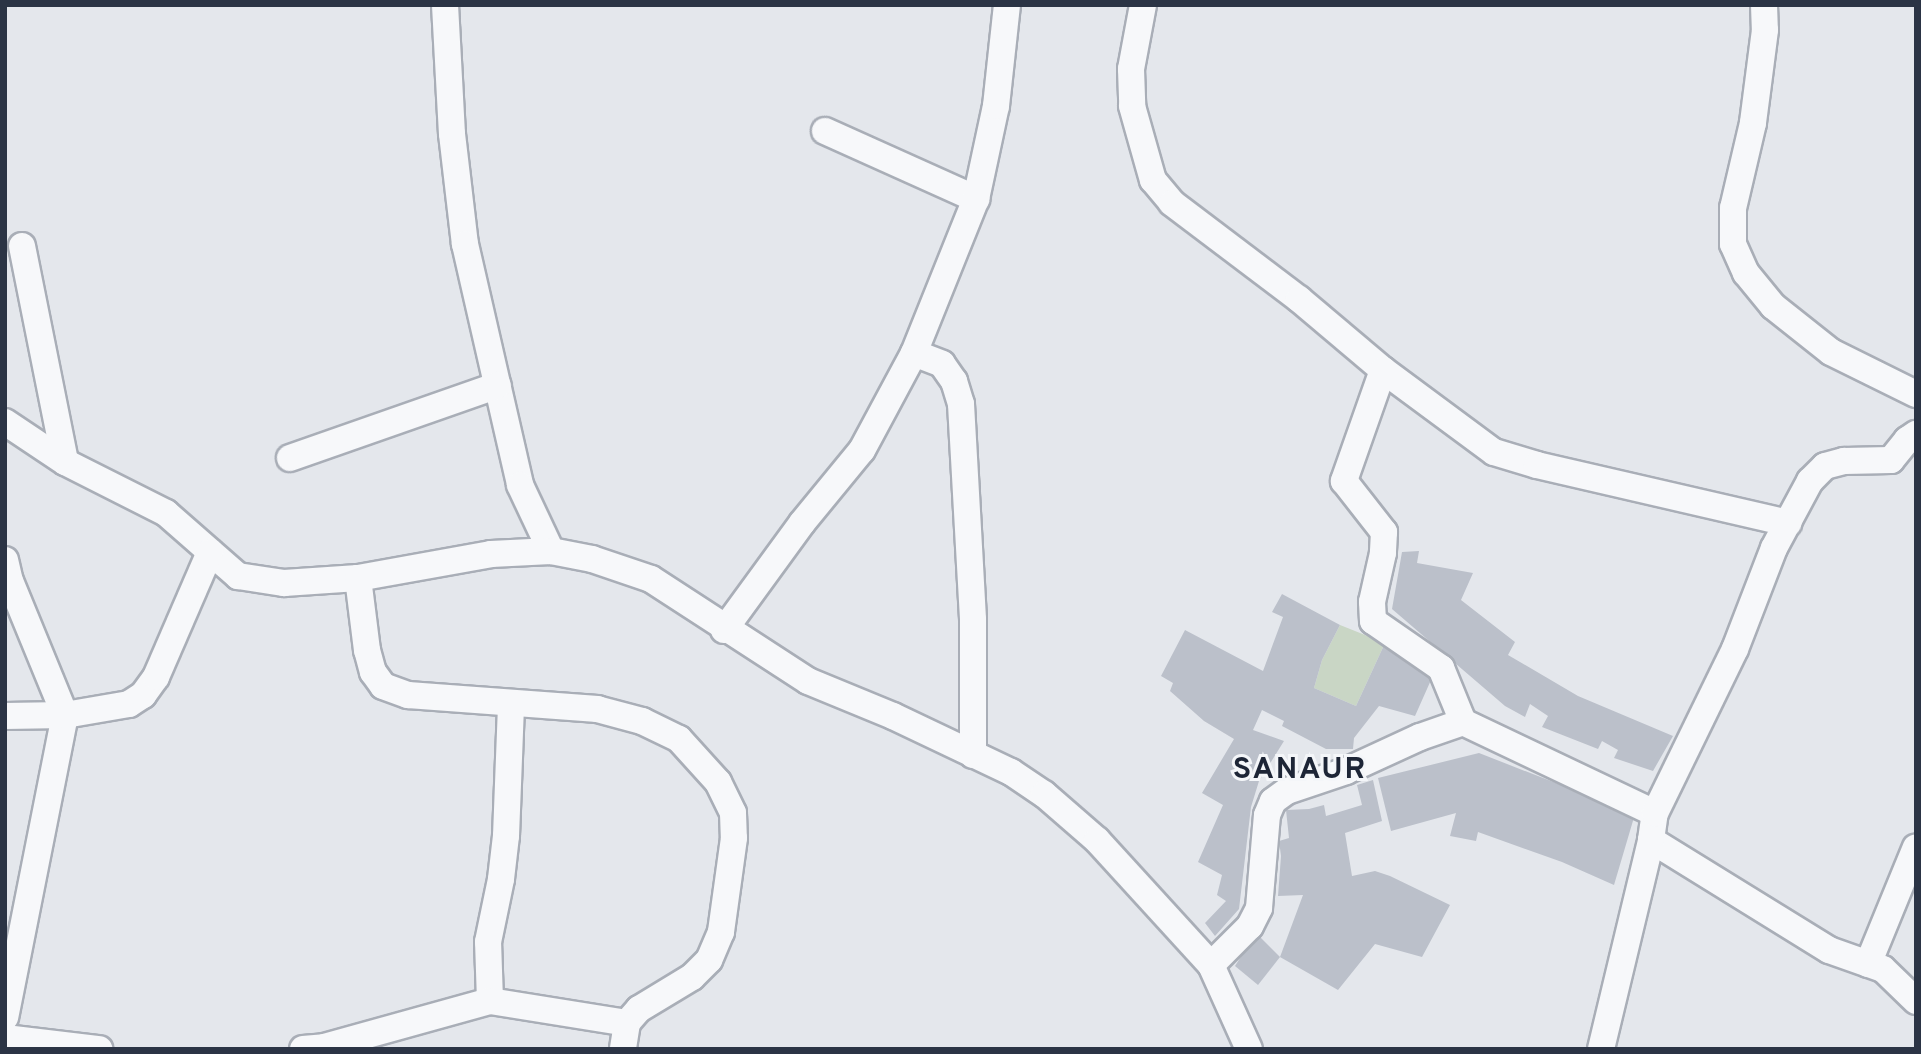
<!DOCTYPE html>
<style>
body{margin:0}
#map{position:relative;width:1921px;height:1054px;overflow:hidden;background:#e4e7ec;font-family:Overpass,sans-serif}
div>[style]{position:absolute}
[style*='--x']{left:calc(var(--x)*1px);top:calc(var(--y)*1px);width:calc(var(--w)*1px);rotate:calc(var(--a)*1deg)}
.green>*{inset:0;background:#c9d6c5}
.building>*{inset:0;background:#bbc0ca}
.roads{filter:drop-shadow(2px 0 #a9aeb7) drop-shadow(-2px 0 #a9aeb7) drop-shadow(0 2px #a9aeb7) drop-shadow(0 -2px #a9aeb7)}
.minor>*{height:26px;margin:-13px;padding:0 13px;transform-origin:13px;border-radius:13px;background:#f7f8fa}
span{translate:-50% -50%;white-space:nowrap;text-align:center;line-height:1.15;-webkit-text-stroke:6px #f4f6f9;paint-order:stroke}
.district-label{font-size:30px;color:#1d2536;font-weight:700;letter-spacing:2px}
.frame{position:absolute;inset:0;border:7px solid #2b3445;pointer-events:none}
</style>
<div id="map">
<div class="green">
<i style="clip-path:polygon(1340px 625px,1385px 643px,1356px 706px,1314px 688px,1322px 660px)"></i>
</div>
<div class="building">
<i style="clip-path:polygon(1419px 551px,1417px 563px,1473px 573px,1461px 600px,1515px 642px,1508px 655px,1578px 696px,1673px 736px,1653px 771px,1614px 758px,1618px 750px,1602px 741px,1598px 749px,1542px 727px,1548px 716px,1530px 704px,1525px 717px,1505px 706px,1392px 609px,1402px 552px)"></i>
<i style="clip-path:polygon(1282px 594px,1340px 625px,1322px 660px,1314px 688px,1356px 706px,1385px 643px,1431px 680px,1415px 716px,1379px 706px,1354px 738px,1353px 749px,1326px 749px,1282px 726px,1284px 721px,1262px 710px,1253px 730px,1284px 741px,1259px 781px,1251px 807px,1239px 909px,1215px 936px,1205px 923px,1226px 901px,1217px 895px,1222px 875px,1198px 862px,1223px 805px,1202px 793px,1234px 739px,1204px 721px,1170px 691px,1173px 683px,1161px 676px,1185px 630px,1263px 671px,1283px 617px,1272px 612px)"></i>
<i style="clip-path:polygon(1479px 753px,1635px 814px,1614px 885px,1562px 862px,1478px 832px,1476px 841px,1450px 836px,1456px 813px,1391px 831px,1378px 778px)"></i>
<i style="clip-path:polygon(1373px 780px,1382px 821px,1345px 833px,1352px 876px,1375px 871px,1390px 876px,1450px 905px,1422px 957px,1375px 944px,1338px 990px,1280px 957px,1303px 895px,1278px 896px,1281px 856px,1279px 841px,1289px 838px,1286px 810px,1309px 809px,1324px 805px,1326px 816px,1362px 805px,1357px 785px)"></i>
<i style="clip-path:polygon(1256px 933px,1280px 957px,1258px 985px,1235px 966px)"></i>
</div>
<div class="roads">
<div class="minor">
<i style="--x:445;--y:5;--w:129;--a:86.9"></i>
<i style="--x:452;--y:134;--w:111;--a:83.3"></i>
<i style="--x:465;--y:244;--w:247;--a:77.1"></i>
<i style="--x:520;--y:485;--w:73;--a:64.8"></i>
<i style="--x:1143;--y:5;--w:65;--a:100.6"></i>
<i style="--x:1131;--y:69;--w:37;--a:88"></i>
<i style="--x:1132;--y:106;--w:77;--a:74.2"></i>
<i style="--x:1153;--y:180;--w:30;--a:50"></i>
<i style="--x:1172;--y:203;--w:159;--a:37.1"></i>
<i style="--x:1299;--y:299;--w:110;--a:40.2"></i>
<i style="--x:1383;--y:370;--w:138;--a:36.5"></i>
<i style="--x:1494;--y:452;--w:45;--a:16.8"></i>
<i style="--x:1537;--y:465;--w:258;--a:13"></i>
<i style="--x:1764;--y:5;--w:25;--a:88"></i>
<i style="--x:1765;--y:30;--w:94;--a:97.4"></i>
<i style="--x:1753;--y:123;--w:87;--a:103.2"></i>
<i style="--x:1733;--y:208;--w:36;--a:90"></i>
<i style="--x:1733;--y:244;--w:32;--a:66"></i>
<i style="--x:1746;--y:273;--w:43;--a:50.7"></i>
<i style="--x:1773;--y:306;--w:74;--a:38.4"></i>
<i style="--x:1831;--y:352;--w:95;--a:26.3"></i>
<i style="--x:825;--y:131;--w:166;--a:24.2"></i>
<i style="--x:22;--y:246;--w:220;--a:78.7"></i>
<i style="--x:914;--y:353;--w:30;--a:21"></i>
<i style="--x:942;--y:364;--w:21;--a:55"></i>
<i style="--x:954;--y:381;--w:24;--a:73"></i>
<i style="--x:961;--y:404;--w:216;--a:86.8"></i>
<i style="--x:973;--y:620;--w:135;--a:90"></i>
<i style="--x:1383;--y:370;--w:118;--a:109.4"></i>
<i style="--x:1344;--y:481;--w:65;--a:51.9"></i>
<i style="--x:1384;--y:532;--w:21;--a:93"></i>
<i style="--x:1383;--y:553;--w:50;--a:102.7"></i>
<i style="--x:1372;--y:602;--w:19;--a:87"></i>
<i style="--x:1373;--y:621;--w:83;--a:34.7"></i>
<i style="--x:1441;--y:668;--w:58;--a:67.8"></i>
<i style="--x:5;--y:422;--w:72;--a:33.7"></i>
<i style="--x:65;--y:462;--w:113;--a:26.8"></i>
<i style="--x:166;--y:513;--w:96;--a:41.2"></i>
<i style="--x:238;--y:576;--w:47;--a:8.7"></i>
<i style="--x:284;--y:583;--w:74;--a:-3.9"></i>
<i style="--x:358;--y:578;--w:135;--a:-10.2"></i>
<i style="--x:491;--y:554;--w:60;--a:-2.9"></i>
<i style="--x:551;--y:551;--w:42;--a:11"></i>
<i style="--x:592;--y:559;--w:62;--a:18.7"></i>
<i style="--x:651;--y:579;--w:187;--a:33"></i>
<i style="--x:808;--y:681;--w:92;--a:22.4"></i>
<i style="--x:893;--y:716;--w:131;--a:25.4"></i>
<i style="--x:1011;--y:772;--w:40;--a:34"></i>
<i style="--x:1044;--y:794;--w:70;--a:41"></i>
<i style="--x:1097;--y:840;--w:169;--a:47.6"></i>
<i style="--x:1211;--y:965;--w:92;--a:65.7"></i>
<i style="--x:290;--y:458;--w:220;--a:-19.3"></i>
<i style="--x:5;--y:560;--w:22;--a:77"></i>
<i style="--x:10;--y:581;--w:145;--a:67.7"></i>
<i style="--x:65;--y:715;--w:308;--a:101.2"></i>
<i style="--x:358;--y:578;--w:73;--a:82.9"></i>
<i style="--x:367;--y:650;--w:23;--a:75"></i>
<i style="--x:373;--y:672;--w:17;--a:54"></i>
<i style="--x:383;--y:686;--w:27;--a:20"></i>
<i style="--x:408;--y:695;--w:190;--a:4.2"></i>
<i style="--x:597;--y:709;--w:47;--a:14.9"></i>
<i style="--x:642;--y:721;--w:41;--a:25.9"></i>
<i style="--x:679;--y:739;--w:58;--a:47.8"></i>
<i style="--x:718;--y:782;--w:34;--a:64"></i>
<i style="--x:733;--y:813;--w:25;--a:88"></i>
<i style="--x:734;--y:838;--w:95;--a:97.9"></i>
<i style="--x:721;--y:932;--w:30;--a:113"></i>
<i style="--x:709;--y:960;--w:24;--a:135"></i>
<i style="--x:692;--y:977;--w:62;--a:148.9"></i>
<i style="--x:639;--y:1009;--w:18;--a:131"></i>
<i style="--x:627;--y:1023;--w:26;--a:99"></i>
<i style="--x:724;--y:630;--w:132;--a:-53.9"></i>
<i style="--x:802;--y:523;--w:94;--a:-50.6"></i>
<i style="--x:862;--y:450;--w:110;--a:-61.8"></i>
<i style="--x:914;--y:353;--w:166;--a:-68.1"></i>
<i style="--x:976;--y:199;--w:95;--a:-77.9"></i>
<i style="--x:996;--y:106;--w:102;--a:-83.8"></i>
<i style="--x:5;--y:716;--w:60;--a:-1"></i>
<i style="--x:65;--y:715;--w:65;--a:-9.8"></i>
<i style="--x:129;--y:704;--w:17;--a:-33"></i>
<i style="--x:143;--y:695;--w:22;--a:-54"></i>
<i style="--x:156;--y:677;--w:136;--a:-66.6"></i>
<i style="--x:1651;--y:840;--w:209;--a:31.7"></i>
<i style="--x:1829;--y:950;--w:57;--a:19.4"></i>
<i style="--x:1883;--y:969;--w:46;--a:44.1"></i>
<i style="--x:1868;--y:964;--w:126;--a:-67.7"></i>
<i style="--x:1211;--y:965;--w:55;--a:-45"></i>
<i style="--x:1250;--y:926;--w:20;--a:-63"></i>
<i style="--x:1259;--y:908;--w:93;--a:-85.1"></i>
<i style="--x:1267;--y:815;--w:15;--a:-67"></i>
<i style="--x:1273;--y:801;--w:17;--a:-36"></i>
<i style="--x:1287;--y:791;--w:62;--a:-18.7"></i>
<i style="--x:1346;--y:771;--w:81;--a:-24.7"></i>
<i style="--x:1420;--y:737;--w:46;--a:-19.2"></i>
<i style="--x:1463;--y:722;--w:212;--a:25.4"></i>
<i style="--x:490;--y:1001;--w:59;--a:-91.9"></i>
<i style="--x:488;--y:942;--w:64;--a:-78.3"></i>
<i style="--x:501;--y:879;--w:43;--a:-83.4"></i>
<i style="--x:506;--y:836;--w:133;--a:-87.8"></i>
<i style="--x:5;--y:1038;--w:95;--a:6.7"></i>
<i style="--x:303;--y:1049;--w:21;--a:-5"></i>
<i style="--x:324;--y:1047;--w:172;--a:-15.5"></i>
<i style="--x:490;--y:1001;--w:139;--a:9.1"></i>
<i style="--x:1601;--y:1049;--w:215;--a:-76.5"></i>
<i style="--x:1651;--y:840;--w:27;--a:-82"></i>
<i style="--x:1655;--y:813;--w:182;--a:-64"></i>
<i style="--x:1735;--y:649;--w:108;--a:-68.9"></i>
<i style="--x:1774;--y:548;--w:76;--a:-61.8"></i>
<i style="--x:1810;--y:481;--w:21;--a:-45"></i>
<i style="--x:1825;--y:466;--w:20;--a:-15"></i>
<i style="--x:1844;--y:461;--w:47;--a:-1.2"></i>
<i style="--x:1891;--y:460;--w:26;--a:-51"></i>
<i style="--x:1907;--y:440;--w:11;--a:-34"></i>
</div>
</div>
<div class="district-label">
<span style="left:1300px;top:771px">SANAUR</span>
</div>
<div class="frame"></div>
</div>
